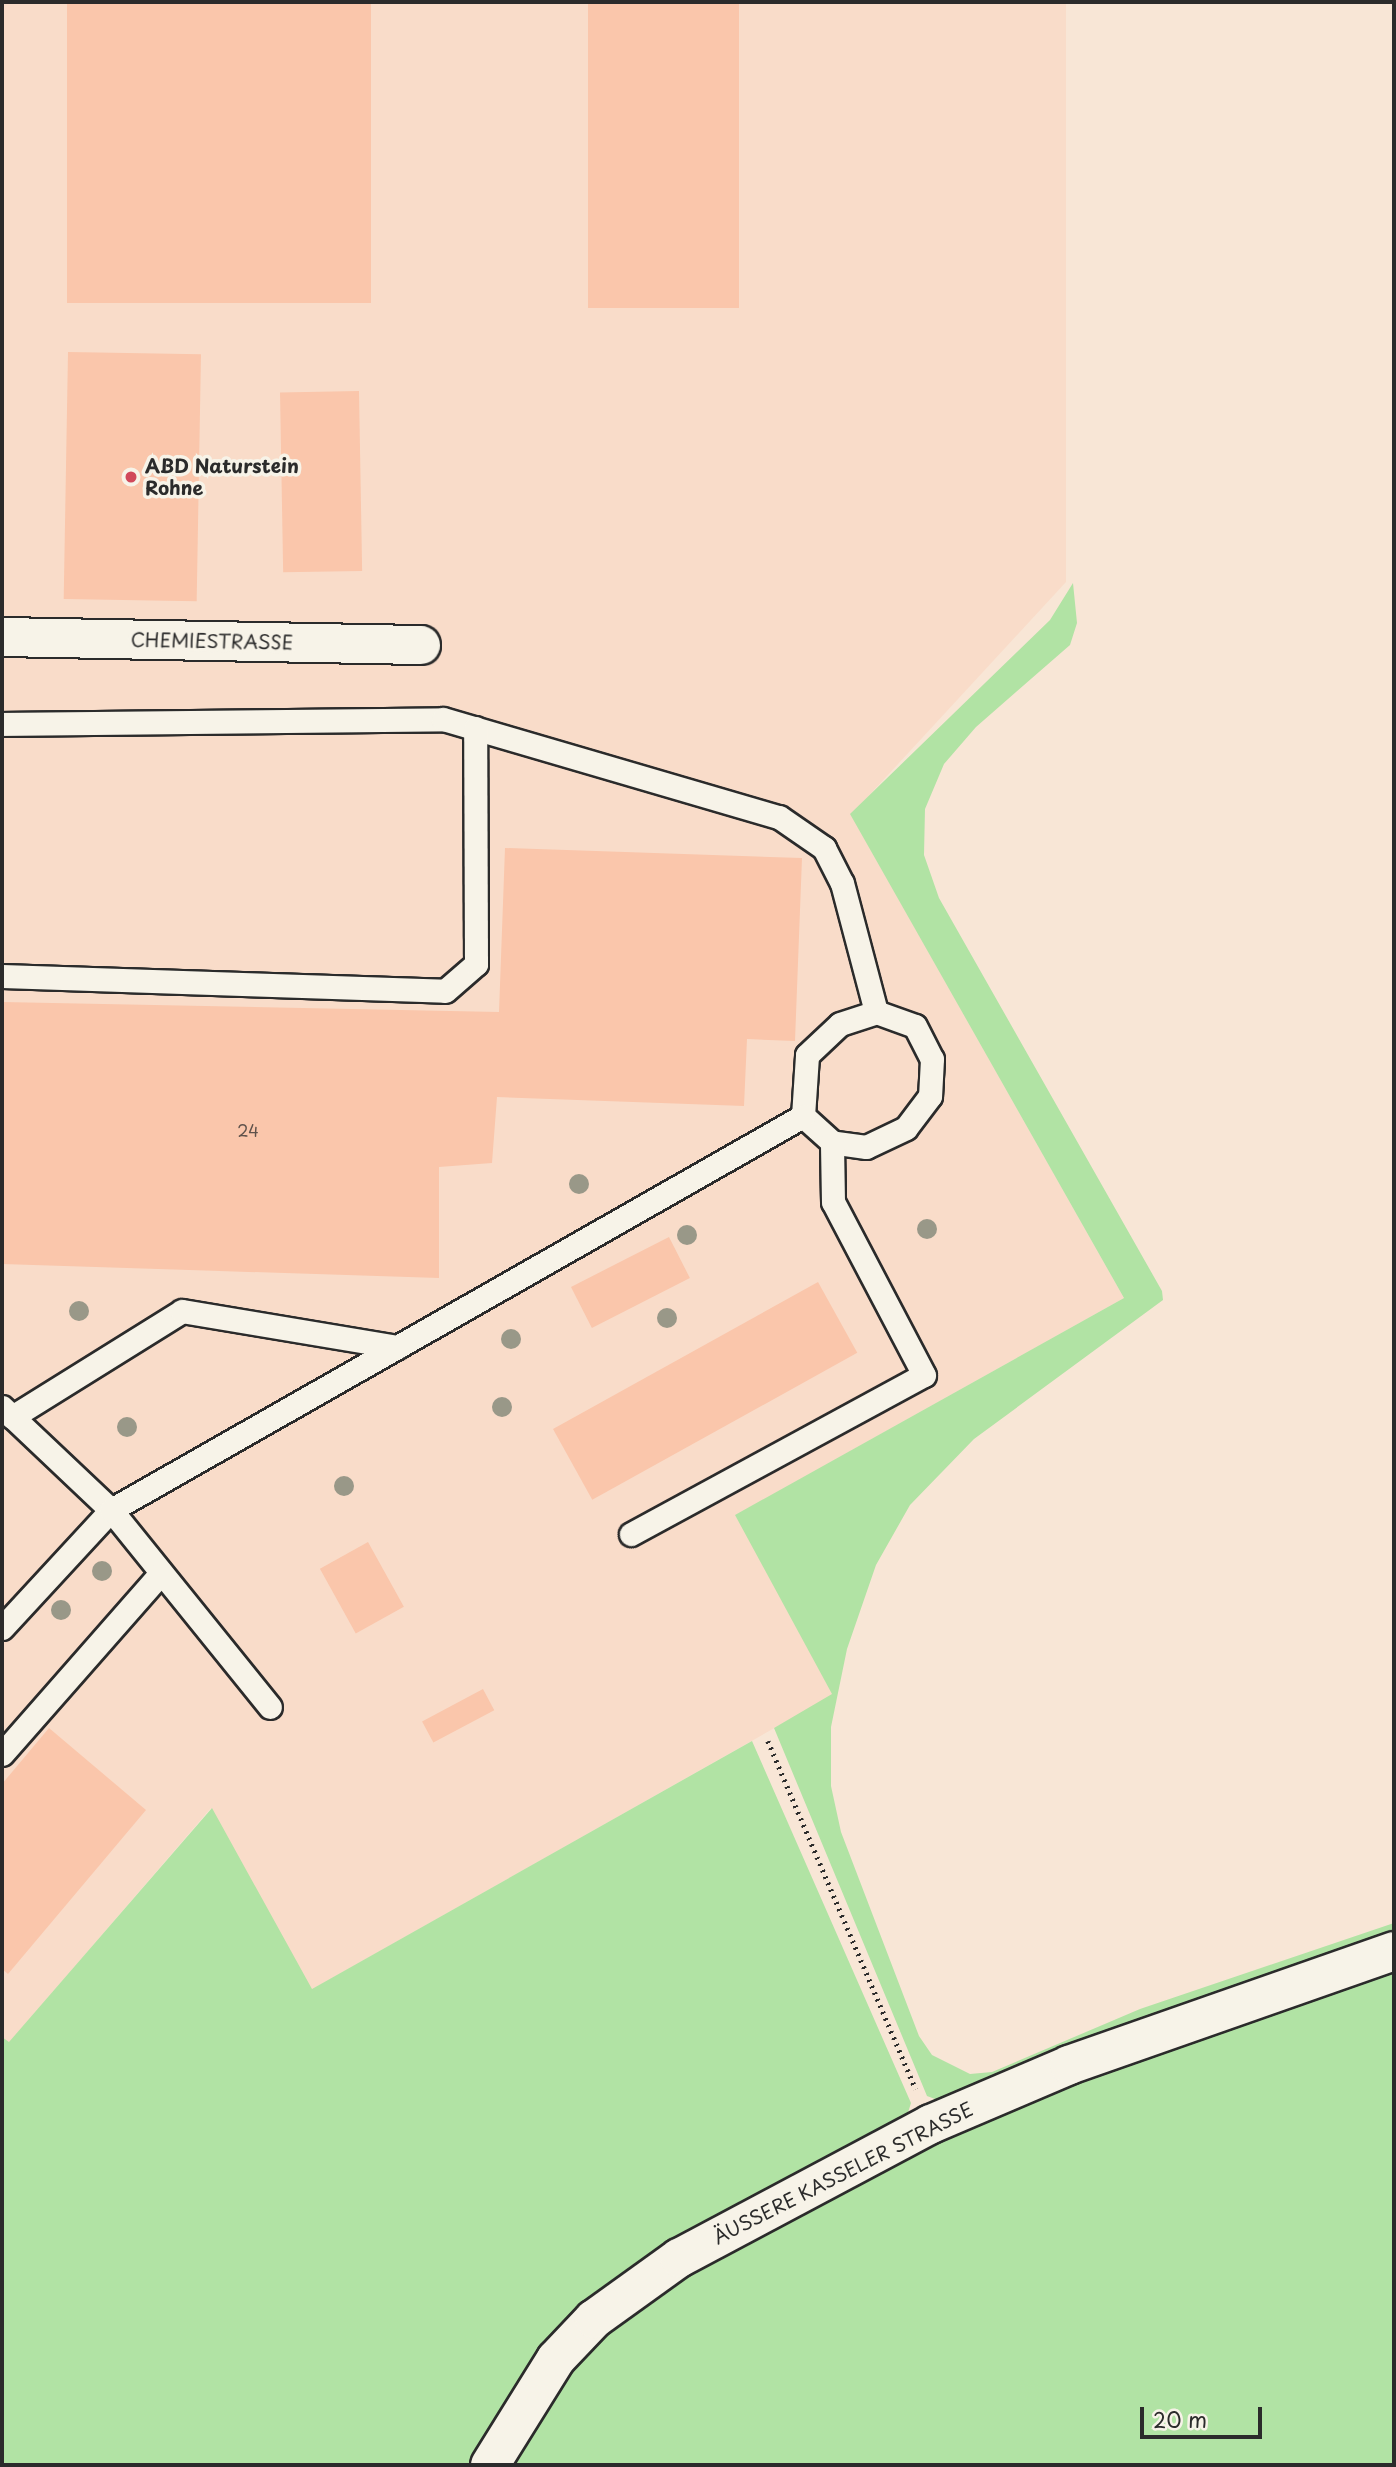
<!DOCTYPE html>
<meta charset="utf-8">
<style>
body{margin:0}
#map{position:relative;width:1396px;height:2467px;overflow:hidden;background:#f8e6d6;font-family:"Playpen Sans",sans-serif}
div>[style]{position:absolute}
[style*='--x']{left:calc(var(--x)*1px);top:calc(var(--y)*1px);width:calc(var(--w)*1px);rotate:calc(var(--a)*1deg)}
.built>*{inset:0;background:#f9dcc9}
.green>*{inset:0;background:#b1e3a4}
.building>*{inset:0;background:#fac6ab;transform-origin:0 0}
.path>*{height:4.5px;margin-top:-2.25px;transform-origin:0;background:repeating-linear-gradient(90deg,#2b2b2b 0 2px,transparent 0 7px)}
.roads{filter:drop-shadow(2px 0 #2b2b2b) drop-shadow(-2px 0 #2b2b2b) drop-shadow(0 2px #2b2b2b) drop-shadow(0 -2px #2b2b2b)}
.lane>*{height:23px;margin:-11.5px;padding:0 11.5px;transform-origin:11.5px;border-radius:11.5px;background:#f7f3e8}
.street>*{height:38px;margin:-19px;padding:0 19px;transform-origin:19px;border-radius:19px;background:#f7f3e8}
.trees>*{width:20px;height:20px;margin:-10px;border-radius:50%;background:#999888}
.dots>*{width:19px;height:19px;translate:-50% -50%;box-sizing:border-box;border:4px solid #f7f3e8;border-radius:50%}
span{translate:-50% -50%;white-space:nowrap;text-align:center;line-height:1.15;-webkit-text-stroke:7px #f7f3e8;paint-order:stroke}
.number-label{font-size:16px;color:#5f524b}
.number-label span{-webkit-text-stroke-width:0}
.poi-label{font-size:19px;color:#2b2b2b;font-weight:700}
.left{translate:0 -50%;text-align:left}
.street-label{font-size:19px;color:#2b2b2b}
.frame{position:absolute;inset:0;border:4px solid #2b2b2b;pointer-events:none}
.scale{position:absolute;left:1140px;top:2407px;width:122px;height:32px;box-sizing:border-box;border:4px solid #2b2b2b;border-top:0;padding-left:9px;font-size:21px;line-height:24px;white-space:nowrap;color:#2b2b2b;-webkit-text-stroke:5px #f7f3e8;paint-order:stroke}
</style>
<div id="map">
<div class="built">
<i style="clip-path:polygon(2px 2px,1066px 2px,1066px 582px,851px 815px,1124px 1298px,736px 1515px,833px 1695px,311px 1990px,211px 1808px,9px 2043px,2px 2037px)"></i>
</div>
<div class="green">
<i style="clip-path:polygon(1073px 583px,1077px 623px,1070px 645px,976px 727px,944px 764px,925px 809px,924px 855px,939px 898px,1162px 1291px,1163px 1300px,974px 1439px,910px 1505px,876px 1565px,847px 1649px,831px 1727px,831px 1786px,841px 1832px,919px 2036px,932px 2055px,970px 2074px,992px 2072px,1140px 2009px,1394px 1923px,1394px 1932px,943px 2102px,927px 2096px,774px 1728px,832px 1694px,735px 1515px,1124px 1298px,850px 814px,1050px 620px)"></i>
<i style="clip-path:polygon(752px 1741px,911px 2103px,905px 2122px,719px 2216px,476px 2465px,2px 2465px,2px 2037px,9px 2042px,212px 1808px,312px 1989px)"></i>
<i style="clip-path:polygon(1394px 1966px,1394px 2465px,504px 2465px,583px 2348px,738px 2240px,993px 2111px)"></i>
</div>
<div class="building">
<i style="left:67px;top:2px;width:304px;height:301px"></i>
<i style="left:588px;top:2px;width:151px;height:306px"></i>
<i style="left:68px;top:352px;width:133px;height:247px;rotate:1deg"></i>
<i style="left:359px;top:391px;width:180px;height:79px;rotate:89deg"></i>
<i style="clip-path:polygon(505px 848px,802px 858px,795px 1041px,747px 1039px,744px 1106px,497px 1097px,492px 1163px,439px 1167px,439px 1278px,2px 1264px,2px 1002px,499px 1012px)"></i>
<i style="left:669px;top:1237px;width:46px;height:110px;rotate:63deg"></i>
<i style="left:818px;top:1282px;width:81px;height:303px;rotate:61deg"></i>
<i style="left:368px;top:1542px;width:74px;height:55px;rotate:61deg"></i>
<i style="left:483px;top:1689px;width:24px;height:69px;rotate:62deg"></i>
<i style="clip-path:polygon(49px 1728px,146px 1810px,8px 1974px,2px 1969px,2px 1784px)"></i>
</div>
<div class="path">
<i style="--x:768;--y:1741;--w:378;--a:67"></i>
</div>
<div class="roads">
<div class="lane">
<i style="--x:2;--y:724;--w:441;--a:-0.6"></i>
<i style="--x:443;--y:719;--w:350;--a:16.3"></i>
<i style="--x:779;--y:817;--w:55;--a:34.6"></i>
<i style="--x:824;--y:848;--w:39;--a:63"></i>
<i style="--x:842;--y:883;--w:133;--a:75.2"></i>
<i style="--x:2;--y:976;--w:443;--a:1.9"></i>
<i style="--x:445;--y:991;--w:41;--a:-41.1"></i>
<i style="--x:476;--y:964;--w:236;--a:-90.2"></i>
<i style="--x:876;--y:1012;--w:41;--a:19.7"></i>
<i style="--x:915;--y:1026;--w:37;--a:63"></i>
<i style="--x:932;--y:1059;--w:37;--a:93"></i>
<i style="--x:930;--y:1096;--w:40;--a:127"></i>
<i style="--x:906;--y:1128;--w:44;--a:154.6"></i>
<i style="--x:866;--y:1147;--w:34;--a:-172"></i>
<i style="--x:832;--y:1142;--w:39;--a:-138"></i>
<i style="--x:803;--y:1116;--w:61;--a:-86.2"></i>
<i style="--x:807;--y:1055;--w:45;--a:-43.2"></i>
<i style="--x:840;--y:1024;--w:38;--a:-18"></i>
<i style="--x:2;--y:1407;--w:150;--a:43.4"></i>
<i style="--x:111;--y:1510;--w:253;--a:51.1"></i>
<i style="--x:12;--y:1417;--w:200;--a:-31.9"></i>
<i style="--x:182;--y:1311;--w:218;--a:9.5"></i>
<i style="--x:631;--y:1534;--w:333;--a:-28.5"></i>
<i style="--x:924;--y:1375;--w:195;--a:-117.7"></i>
<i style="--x:833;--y:1202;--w:60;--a:-91"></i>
<i style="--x:2;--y:1628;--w:161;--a:-47.3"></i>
<i style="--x:111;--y:1510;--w:796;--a:-29.66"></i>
<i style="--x:2;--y:1754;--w:241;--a:-48.7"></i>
</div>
<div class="street">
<i style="--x:2;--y:637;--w:419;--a:1.1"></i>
<i style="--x:490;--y:2465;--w:125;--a:-58.1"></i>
<i style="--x:556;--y:2359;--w:55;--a:-46.5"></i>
<i style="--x:594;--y:2319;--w:105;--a:-35.7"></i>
<i style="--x:679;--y:2258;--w:285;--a:-28"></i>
<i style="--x:931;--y:2124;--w:150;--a:-23.1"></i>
<i style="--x:1069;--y:2065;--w:344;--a:-19.3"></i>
</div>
</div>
<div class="trees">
<i style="left:579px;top:1184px"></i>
<i style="left:927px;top:1229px"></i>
<i style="left:687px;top:1235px"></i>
<i style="left:79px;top:1311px"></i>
<i style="left:667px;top:1318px"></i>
<i style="left:511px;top:1339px"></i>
<i style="left:502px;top:1407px"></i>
<i style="left:127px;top:1427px"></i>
<i style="left:344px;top:1486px"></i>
<i style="left:102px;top:1571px"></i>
<i style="left:61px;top:1610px"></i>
</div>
<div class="dots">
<i style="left:131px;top:477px;background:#d1495b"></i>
</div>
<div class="number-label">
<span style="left:248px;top:1130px">24</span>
</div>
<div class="poi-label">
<span class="left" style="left:145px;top:477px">ABD Naturstein<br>Rohne</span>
</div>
<div class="street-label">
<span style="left:212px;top:641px;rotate:1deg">CHEMIESTRASSE</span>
<span style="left:843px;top:2173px;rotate:-27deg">ÄUSSERE KASSELER STRASSE</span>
</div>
<div class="frame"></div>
<div class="scale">20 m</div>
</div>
